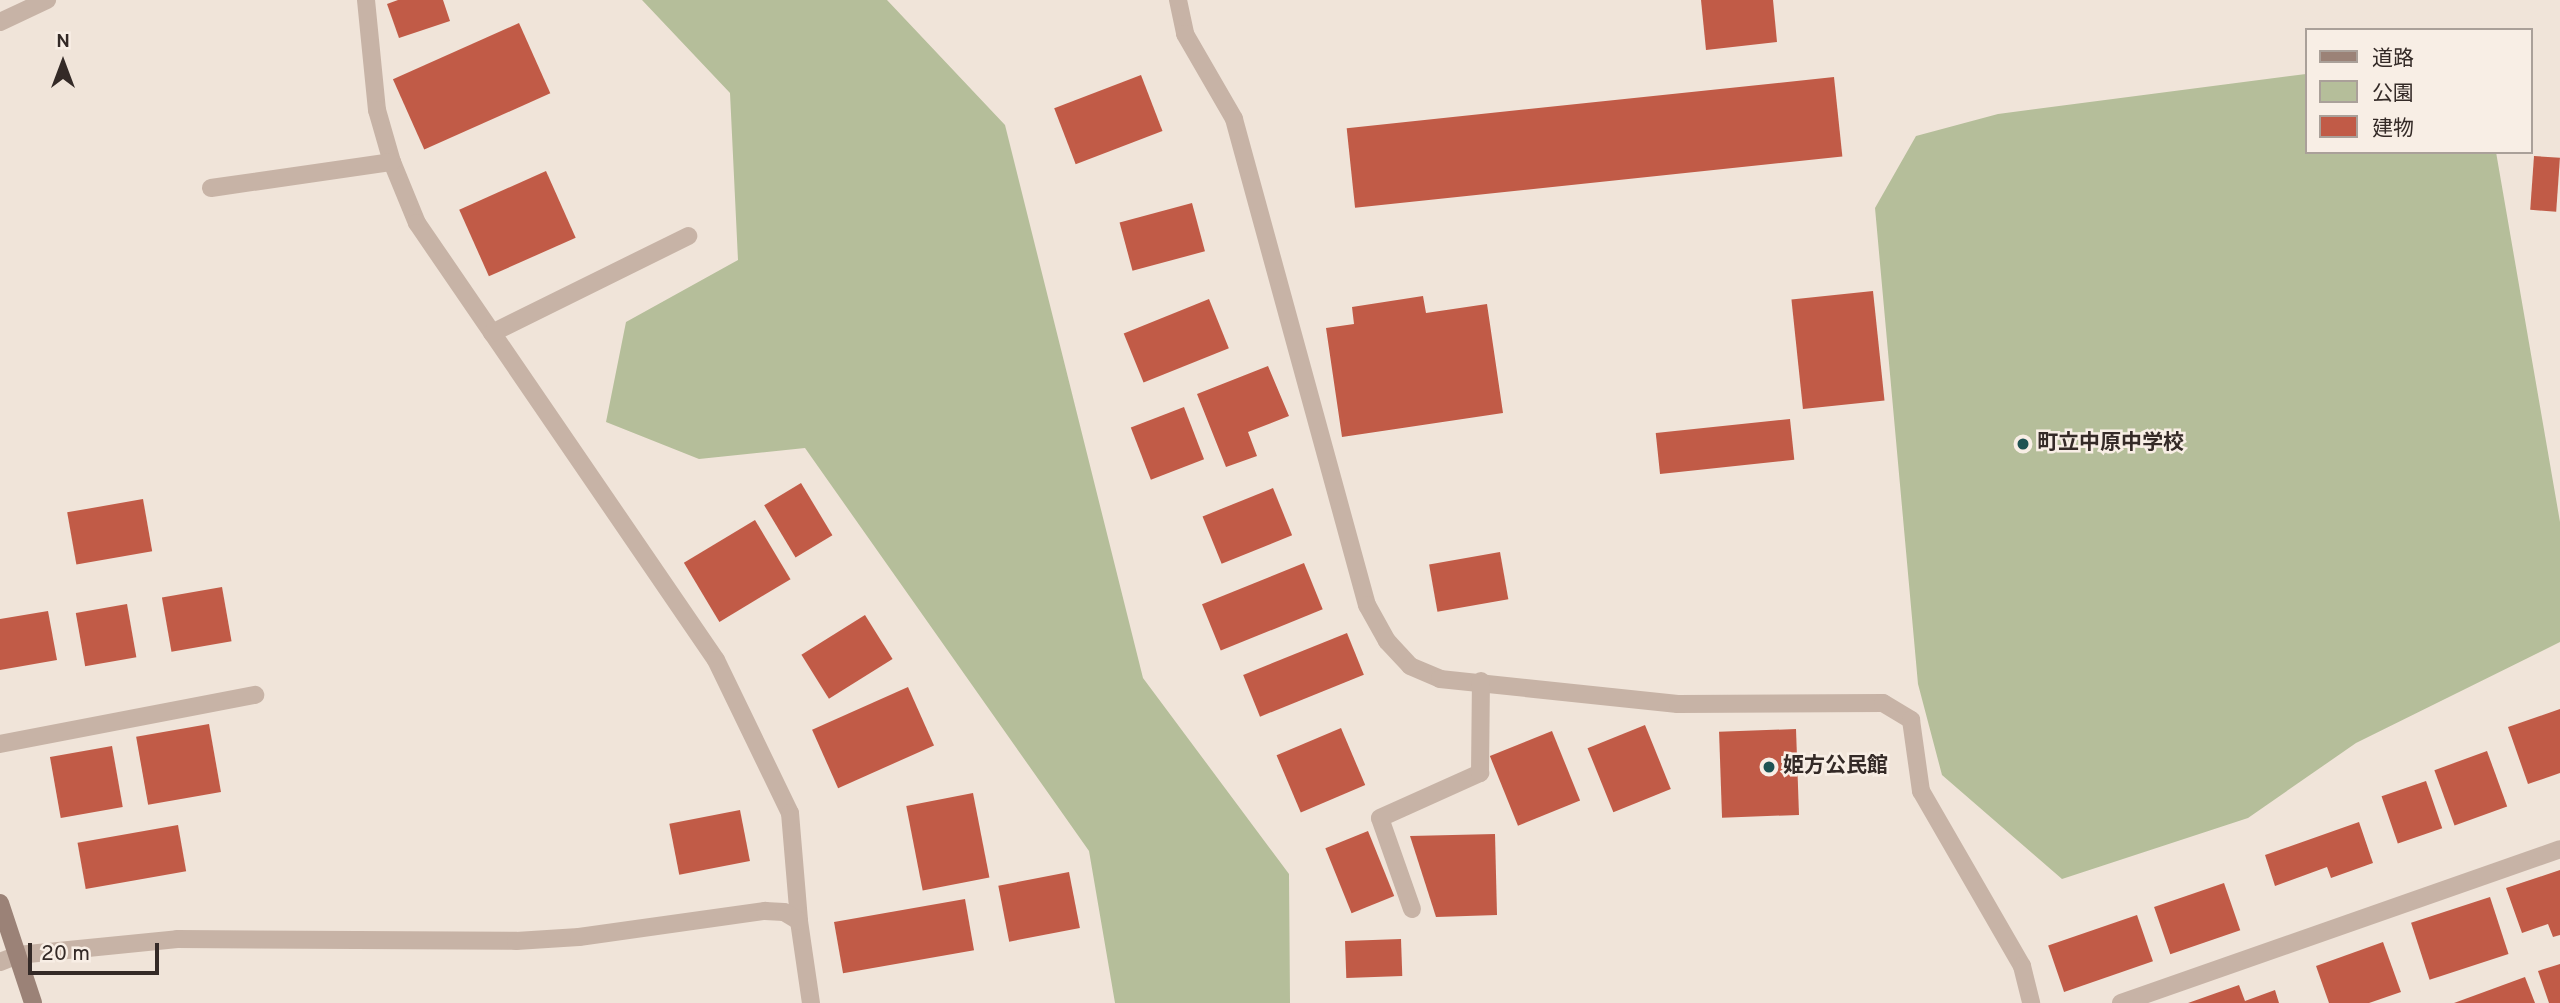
<!DOCTYPE html>
<meta charset="utf-8">
<style>
body{margin:0}
#map{position:relative;width:2560px;height:1003px;overflow:hidden;background:#f0e4d9;font-family:Overpass,"Noto Sans JP",sans-serif}
div>[style]{position:absolute}
[style*='--x']{left:calc(var(--x)*1px);top:calc(var(--y)*1px);width:calc(var(--w)*1px);rotate:calc(var(--a)*1deg)}
.green>*{inset:0;background:#b5be9a}
.building>*{inset:0;background:#c15b47;transform-origin:0 0}
.minor>*{height:18px;margin:-9px;padding:0 9px;transform-origin:9px;border-radius:9px;background:#c7b3a6}
.tertiary>*{height:18px;margin:-9px;padding:0 9px;transform-origin:9px;border-radius:9px;background:#c7b3a6}
.secondary>*{height:18px;margin:-9px;padding:0 9px;transform-origin:9px;border-radius:9px;background:#9b8277}
.dots>*{width:19px;height:19px;translate:-50% -50%;box-sizing:border-box;border:4px solid #f8eee5;border-radius:50%}
span{translate:-50% -50%;white-space:nowrap;text-align:center;line-height:1.15;-webkit-text-stroke:5px #f8eee5;paint-order:stroke}
.poi-label{font-size:21px;color:#342a27;font-weight:700}
.left{translate:0 -50%;text-align:left}
.legend{position:absolute;left:2305px;top:28px;width:228px;height:126px;box-sizing:border-box;background:#f8eee5;border:2px solid #aaa099;margin:0;padding:9px 12px;list-style:none;font-size:21px;color:#342a27}
.legend li{display:flex;align-items:center;gap:14px;height:35px}
.legend b{width:35px;border:2px solid #aaa099}
.north{position:absolute;left:28px;top:28px;width:70px;height:70px;-webkit-text-stroke:5px #f8eee5;paint-order:stroke;rotate:0deg;font-size:19px;font-weight:700;line-height:28px;text-align:center;color:#342a27}
.north::after{content:'';display:block;margin:auto;width:24px;height:32px;background:#342a27;clip-path:polygon(50% 0,100% 100%,50% 72%,0 100%)}
.scale{position:absolute;left:28px;top:943px;width:131px;height:32px;box-sizing:border-box;border:4px solid #342a27;border-top:0;padding-left:9px;font-size:21px;line-height:24px;white-space:nowrap;color:#342a27;-webkit-text-stroke:5px #f8eee5;paint-order:stroke}
</style>
<div id="map">
<div class="green">
<i style="clip-path:polygon(642px 0,887px 0,1005px 125px,1143px 678px,1289px 874px,1290px 1003px,1115px 1003px,1089px 851px,805px 448px,699px 459px,606px 422px,626px 322px,738px 260px,730px 93px)"></i>
<i style="clip-path:polygon(2306px 74px,2306px 152px,2496px 152px,2560px 522px,2560px 642px,2356px 743px,2248px 818px,2062px 879px,1942px 775px,1918px 684px,1875px 208px,1916px 136px,1998px 114px)"></i>
</div>
<div class="building">
<i style="clip-path:polygon(398px 0,443px 0,450px 21px,399px 38px,387px 4px)"></i>
<i style="clip-path:polygon(1701px 0,1773px 0,1777px 42px,1706px 50px)"></i>
<i style="left:519px;top:23px;width:77px;height:138px;rotate:66deg"></i>
<i style="left:1141px;top:75px;width:60px;height:93px;rotate:69deg"></i>
<i style="left:1834px;top:77px;width:80px;height:490px;rotate:84deg"></i>
<i style="left:2534px;top:156px;width:26px;height:54px;rotate:4deg"></i>
<i style="left:546px;top:171px;width:73px;height:95px;rotate:66deg"></i>
<i style="left:1192px;top:203px;width:50px;height:75px;rotate:75deg"></i>
<i style="left:1873px;top:291px;width:110px;height:82px;rotate:84deg"></i>
<i style="clip-path:polygon(1423px 296px,1426px 313px,1487px 304px,1503px 413px,1342px 437px,1326px 328px,1354px 324px,1352px 307px)"></i>
<i style="left:1209px;top:299px;width:53px;height:92px;rotate:68deg"></i>
<i style="clip-path:polygon(1268px 366px,1289px 416px,1248px 432px,1257px 456px,1226px 467px,1197px 394px)"></i>
<i style="left:1184px;top:407px;width:56px;height:57px;rotate:69deg"></i>
<i style="left:1790px;top:419px;width:41px;height:135px;rotate:84deg"></i>
<i style="left:801px;top:483px;width:61px;height:43px;rotate:59deg"></i>
<i style="left:1273px;top:488px;width:51px;height:76px;rotate:68deg"></i>
<i style="left:143px;top:499px;width:53px;height:77px;rotate:80deg"></i>
<i style="left:755px;top:520px;width:69px;height:83px;rotate:59deg"></i>
<i style="left:1500px;top:552px;width:48px;height:72px;rotate:80deg"></i>
<i style="left:1304px;top:563px;width:50px;height:110px;rotate:68deg"></i>
<i style="left:222px;top:587px;width:55px;height:61px;rotate:80deg"></i>
<i style="left:127px;top:604px;width:54px;height:52px;rotate:80deg"></i>
<i style="clip-path:polygon(48px 611px,57px 660px,0 670px,0 619px)"></i>
<i style="left:865px;top:615px;width:52px;height:75px;rotate:58deg"></i>
<i style="left:1347px;top:633px;width:45px;height:112px;rotate:68deg"></i>
<i style="left:908px;top:687px;width:64px;height:105px;rotate:66deg"></i>
<i style="clip-path:polygon(2560px 709px,2560px 773px,2528px 784px,2508px 727px)"></i>
<i style="left:209px;top:724px;width:69px;height:74px;rotate:80deg"></i>
<i style="left:1645px;top:725px;width:69px;height:62px;rotate:68deg"></i>
<i style="left:1341px;top:728px;width:62px;height:70px;rotate:67deg"></i>
<i style="left:1796px;top:729px;width:86px;height:77px;rotate:88deg"></i>
<i style="left:1552px;top:731px;width:75px;height:67px;rotate:68deg"></i>
<i style="left:112px;top:746px;width:62px;height:63px;rotate:80deg"></i>
<i style="left:2487px;top:751px;width:59px;height:56px;rotate:70deg"></i>
<i style="left:2426px;top:781px;width:50px;height:47px;rotate:71deg"></i>
<i style="left:973px;top:793px;width:86px;height:68px;rotate:79deg"></i>
<i style="left:740px;top:810px;width:52px;height:72px;rotate:79deg"></i>
<i style="clip-path:polygon(2359px 822px,2373px 863px,2331px 878px,2327px 867px,2275px 886px,2265px 855px)"></i>
<i style="left:178px;top:825px;width:47px;height:102px;rotate:80deg"></i>
<i style="left:1368px;top:831px;width:70px;height:46px;rotate:68deg"></i>
<i style="clip-path:polygon(1495px 834px,1497px 915px,1436px 917px,1410px 836px)"></i>
<i style="clip-path:polygon(2560px 870px,2560px 935px,2553px 937px,2548px 924px,2522px 933px,2506px 888px)"></i>
<i style="left:1069px;top:872px;width:57px;height:72px;rotate:79deg"></i>
<i style="left:2224px;top:883px;width:50px;height:74px;rotate:71deg"></i>
<i style="left:2490px;top:897px;width:60px;height:83px;rotate:72deg"></i>
<i style="left:965px;top:899px;width:52px;height:133px;rotate:80deg"></i>
<i style="left:2137px;top:915px;width:49px;height:94px;rotate:71deg"></i>
<i style="left:1401px;top:939px;width:37px;height:56px;rotate:88deg"></i>
<i style="clip-path:polygon(2383px 942px,2401px 992px,2369px 1003px,2329px 1003px,2316px 966px)"></i>
<i style="clip-path:polygon(2560px 964px,2560px 1003px,2549px 1003px,2538px 971px)"></i>
<i style="clip-path:polygon(2525px 977px,2535px 1003px,2454px 1003px)"></i>
<i style="clip-path:polygon(2239px 985px,2245px 1001px,2275px 990px,2279px 1003px,2188px 1003px)"></i>
</div>
<div class="minor">
<i style="--x:366;--y:0;--w:111;--a:84.3"></i>
<i style="--x:377;--y:110;--w:54;--a:73.9"></i>
<i style="--x:392;--y:162;--w:66;--a:67.7"></i>
<i style="--x:417;--y:223;--w:529;--a:55.62"></i>
<i style="--x:716;--y:660;--w:170;--a:64.2"></i>
<i style="--x:790;--y:813;--w:108;--a:85.2"></i>
<i style="--x:799;--y:921;--w:83;--a:81.7"></i>
<i style="--x:1178;--y:0;--w:35;--a:78"></i>
<i style="--x:1185;--y:34;--w:98;--a:60"></i>
<i style="--x:1234;--y:119;--w:504;--a:74.7"></i>
<i style="--x:1367;--y:605;--w:41;--a:60.9"></i>
<i style="--x:1387;--y:641;--w:34;--a:47"></i>
<i style="--x:1410;--y:666;--w:33;--a:23"></i>
<i style="--x:1440;--y:679;--w:239;--a:6"></i>
<i style="--x:1678;--y:704;--w:205;--a:-0.3"></i>
<i style="--x:1883;--y:703;--w:33;--a:31"></i>
<i style="--x:1911;--y:720;--w:72;--a:82"></i>
<i style="--x:1921;--y:791;--w:202;--a:60"></i>
<i style="--x:2022;--y:966;--w:38;--a:76"></i>
<i style="--x:0;--y:22;--w:52;--a:-25.1"></i>
<i style="--x:211;--y:188;--w:183;--a:-8.2"></i>
<i style="--x:492;--y:333;--w:219;--a:-26.3"></i>
<i style="--x:0;--y:744;--w:260;--a:-10.9"></i>
<i style="--x:1412;--y:909;--w:96;--a:-109.4"></i>
<i style="--x:1380;--y:818;--w:110;--a:-24.2"></i>
<i style="--x:1480;--y:773;--w:92;--a:-89.4"></i>
<i style="--x:18;--y:955;--w:160;--a:-5.7"></i>
<i style="--x:177;--y:939;--w:339;--a:0.3"></i>
<i style="--x:516;--y:941;--w:63;--a:-3.6"></i>
<i style="--x:579;--y:937;--w:188;--a:-8"></i>
<i style="--x:765;--y:911;--w:19;--a:3"></i>
<i style="--x:784;--y:912;--w:17;--a:31"></i>
<i style="--x:2121;--y:1003;--w:465;--a:-19.3"></i>
</div>
<div class="tertiary">
<i style="--x:0;--y:962;--w:19;--a:-21"></i>
</div>
<div class="secondary">
<i style="--x:0;--y:903;--w:105;--a:71.7"></i>
</div>
<div class="dots">
<i style="left:2023px;top:444px;background:#1e5353"></i>
<i style="left:1769px;top:767px;background:#1e5353"></i>
</div>
<div class="poi-label">
<span class="left" style="left:2037px;top:444px">町立中原中学校</span>
<span class="left" style="left:1783px;top:767px">姫方公民館</span>
</div>
<ul class="legend">
<li><b style="height:9px;background:#9b8277"></b>道路</li>
<li><b style="height:19px;background:#b5be9a"></b>公園</li>
<li><b style="height:19px;background:#c15b47"></b>建物</li>
</ul>
<div class="north">N</div>
<div class="scale">20 m</div>
</div>
